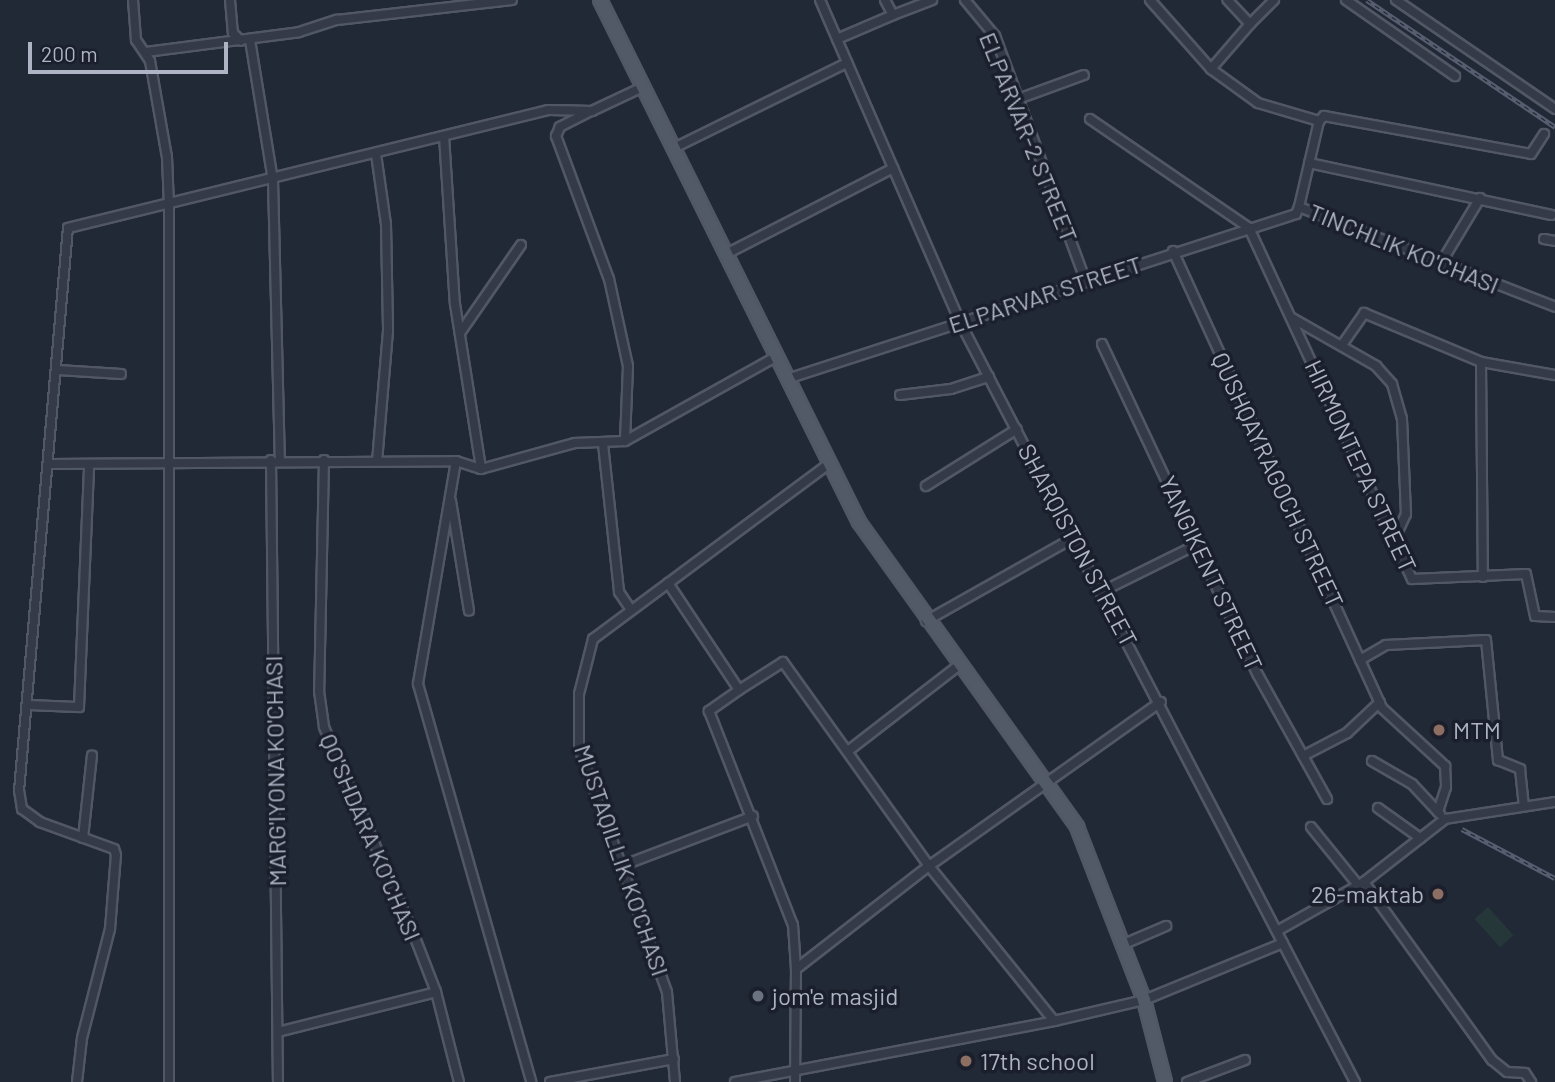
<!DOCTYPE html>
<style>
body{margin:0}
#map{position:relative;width:1555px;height:1082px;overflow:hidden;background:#212836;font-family:Barlow,sans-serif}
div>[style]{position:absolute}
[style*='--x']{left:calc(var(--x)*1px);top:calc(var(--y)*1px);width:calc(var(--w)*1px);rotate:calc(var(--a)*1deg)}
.green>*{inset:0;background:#26373a;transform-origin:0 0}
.roads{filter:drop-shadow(2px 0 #525765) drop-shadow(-2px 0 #525765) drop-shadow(0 2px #525765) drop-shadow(0 -2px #525765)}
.minor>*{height:8px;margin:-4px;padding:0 4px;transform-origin:4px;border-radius:4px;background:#343a47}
.primary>*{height:12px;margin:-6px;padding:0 6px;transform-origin:6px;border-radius:6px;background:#525967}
.rail>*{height:4.5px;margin-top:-2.25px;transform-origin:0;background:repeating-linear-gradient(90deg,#1a1f2b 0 5px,#565d6e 0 10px);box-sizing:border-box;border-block:2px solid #565d6e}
.dots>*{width:19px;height:19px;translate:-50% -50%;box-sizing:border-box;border:4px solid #1a1f2b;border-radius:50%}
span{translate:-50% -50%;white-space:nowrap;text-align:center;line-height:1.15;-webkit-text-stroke:7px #1a1f2b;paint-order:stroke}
.street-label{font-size:24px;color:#aeb4c4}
.poi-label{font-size:24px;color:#aeb4c4}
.left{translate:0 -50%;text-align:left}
.right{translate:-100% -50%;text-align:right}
.scale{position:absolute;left:28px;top:42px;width:200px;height:32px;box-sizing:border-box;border:4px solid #aeb4c4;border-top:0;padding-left:9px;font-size:21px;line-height:24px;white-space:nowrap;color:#aeb4c4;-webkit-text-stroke:5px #1a1f2b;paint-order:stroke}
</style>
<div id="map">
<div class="green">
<i style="left:1488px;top:907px;width:38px;height:18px;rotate:48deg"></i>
</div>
<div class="roads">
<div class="minor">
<i style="--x:133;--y:0;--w:40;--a:85.7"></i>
<i style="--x:136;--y:40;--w:25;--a:56"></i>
<i style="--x:150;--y:61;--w:97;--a:80"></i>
<i style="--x:167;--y:157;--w:49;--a:87.7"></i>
<i style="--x:169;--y:206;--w:876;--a:90"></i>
<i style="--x:230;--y:0;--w:33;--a:85"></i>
<i style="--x:233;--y:33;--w:11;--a:45"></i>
<i style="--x:820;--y:0;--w:351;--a:66.5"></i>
<i style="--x:960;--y:322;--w:857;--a:62.54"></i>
<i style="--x:885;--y:0;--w:17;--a:62"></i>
<i style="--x:893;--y:15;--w:42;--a:-21"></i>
<i style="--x:965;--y:0;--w:47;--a:50.2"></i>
<i style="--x:995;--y:36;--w:259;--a:69.7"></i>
<i style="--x:1150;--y:0;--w:92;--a:48.5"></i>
<i style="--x:1211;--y:69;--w:58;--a:35.9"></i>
<i style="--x:1258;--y:103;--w:64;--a:16.4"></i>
<i style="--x:1319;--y:121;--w:88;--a:103.1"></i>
<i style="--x:1299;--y:207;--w:275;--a:21.3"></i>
<i style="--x:1346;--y:0;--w:133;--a:34.9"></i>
<i style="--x:1396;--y:0;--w:193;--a:34.4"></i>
<i style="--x:1250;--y:24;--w:34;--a:-45"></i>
<i style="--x:837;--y:39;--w:61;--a:-23.2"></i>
<i style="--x:250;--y:40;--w:142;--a:80.7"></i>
<i style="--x:273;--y:180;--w:280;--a:88.6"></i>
<i style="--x:146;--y:52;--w:154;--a:-7.4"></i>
<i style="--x:299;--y:32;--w:40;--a:-18"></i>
<i style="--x:337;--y:20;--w:176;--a:-6.5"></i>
<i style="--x:1211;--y:69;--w:60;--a:-49.1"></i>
<i style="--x:1250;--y:24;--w:33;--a:-133"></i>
<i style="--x:1018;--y:99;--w:70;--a:-20"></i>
<i style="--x:589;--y:112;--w:33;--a:153"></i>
<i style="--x:560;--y:127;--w:10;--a:114"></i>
<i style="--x:556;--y:136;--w:153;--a:69.7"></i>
<i style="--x:609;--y:279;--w:89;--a:77.7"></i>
<i style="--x:628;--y:366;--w:75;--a:92.3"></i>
<i style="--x:1090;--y:119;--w:193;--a:34.4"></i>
<i style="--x:1249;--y:228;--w:387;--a:65.1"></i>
<i style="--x:1412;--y:579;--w:114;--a:-2.5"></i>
<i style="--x:1526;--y:574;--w:43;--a:77.9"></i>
<i style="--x:1535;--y:616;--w:20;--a:3"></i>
<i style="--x:1319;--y:121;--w:7;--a:-45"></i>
<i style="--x:1324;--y:116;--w:210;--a:10.4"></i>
<i style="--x:1531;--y:154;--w:24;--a:-57"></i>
<i style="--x:444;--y:136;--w:168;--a:86.3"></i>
<i style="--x:455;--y:304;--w:167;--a:81"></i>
<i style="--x:674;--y:148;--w:193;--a:-26.2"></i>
<i style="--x:376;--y:154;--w:71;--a:81.9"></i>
<i style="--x:386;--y:224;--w:107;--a:88.9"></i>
<i style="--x:388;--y:331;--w:130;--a:94.8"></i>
<i style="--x:1309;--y:163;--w:248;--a:12.1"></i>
<i style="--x:1544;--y:239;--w:11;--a:10"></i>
<i style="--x:1173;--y:251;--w:503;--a:65.42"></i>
<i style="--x:1382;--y:708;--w:86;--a:42.6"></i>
<i style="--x:1445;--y:766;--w:21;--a:87"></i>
<i style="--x:1446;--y:787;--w:26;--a:108"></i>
<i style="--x:726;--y:254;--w:188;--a:-27.2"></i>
<i style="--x:1441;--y:263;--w:76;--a:-59"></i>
<i style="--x:1292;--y:318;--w:97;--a:29.7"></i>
<i style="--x:1376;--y:366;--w:24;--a:48"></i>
<i style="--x:1392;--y:384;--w:36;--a:74"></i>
<i style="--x:1402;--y:419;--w:95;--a:87.6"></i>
<i style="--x:1406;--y:514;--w:31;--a:115"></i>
<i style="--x:460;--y:333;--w:107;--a:-55.3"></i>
<i style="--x:1102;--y:344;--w:366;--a:64.8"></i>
<i style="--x:1258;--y:675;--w:142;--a:60.9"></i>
<i style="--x:1342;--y:345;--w:39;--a:-55"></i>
<i style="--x:1364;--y:313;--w:127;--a:22.7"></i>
<i style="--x:1481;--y:362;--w:215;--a:89.5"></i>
<i style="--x:1481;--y:362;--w:75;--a:10"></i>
<i style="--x:58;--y:370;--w:63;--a:3.6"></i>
<i style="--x:787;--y:379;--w:535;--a:-17.96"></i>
<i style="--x:1296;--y:214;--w:8;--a:-67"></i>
<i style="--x:900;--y:395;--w:51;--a:-6.7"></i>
<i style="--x:951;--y:389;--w:40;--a:-18"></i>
<i style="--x:603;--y:444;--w:149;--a:83.8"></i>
<i style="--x:619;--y:592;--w:18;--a:56"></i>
<i style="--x:271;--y:460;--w:622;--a:89.36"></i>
<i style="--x:324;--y:460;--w:231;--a:91.2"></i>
<i style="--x:319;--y:691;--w:36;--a:82"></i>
<i style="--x:324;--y:727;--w:221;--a:66.6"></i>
<i style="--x:412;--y:930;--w:66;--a:68.8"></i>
<i style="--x:436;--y:992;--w:93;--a:75.7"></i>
<i style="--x:456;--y:461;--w:226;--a:99.7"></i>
<i style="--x:418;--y:684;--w:414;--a:74.1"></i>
<i style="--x:51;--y:464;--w:405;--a:-0.4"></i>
<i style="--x:456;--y:461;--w:26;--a:18"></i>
<i style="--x:481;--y:469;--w:98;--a:-15.5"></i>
<i style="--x:575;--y:443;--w:50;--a:-2.3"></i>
<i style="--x:625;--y:441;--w:172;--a:-29.2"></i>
<i style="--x:926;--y:486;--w:107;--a:-32.1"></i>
<i style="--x:451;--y:501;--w:111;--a:80.7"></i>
<i style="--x:668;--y:583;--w:128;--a:56.4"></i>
<i style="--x:739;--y:690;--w:52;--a:-32.5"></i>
<i style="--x:783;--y:662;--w:251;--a:54.4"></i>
<i style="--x:929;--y:866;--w:284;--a:-35.3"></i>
<i style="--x:1103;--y:591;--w:106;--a:-26.3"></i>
<i style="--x:926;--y:621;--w:171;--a:-29.4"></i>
<i style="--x:1360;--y:660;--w:30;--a:-30"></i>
<i style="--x:1386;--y:645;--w:100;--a:-2.9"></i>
<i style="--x:1486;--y:640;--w:121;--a:84.3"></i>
<i style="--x:1498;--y:760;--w:24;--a:22"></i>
<i style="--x:1520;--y:769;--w:37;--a:84"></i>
<i style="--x:739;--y:690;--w:37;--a:145"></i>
<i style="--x:709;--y:711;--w:230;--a:68.6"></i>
<i style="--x:793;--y:925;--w:44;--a:86.1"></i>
<i style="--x:27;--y:705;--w:52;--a:2.2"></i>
<i style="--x:79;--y:707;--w:243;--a:-87.6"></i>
<i style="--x:848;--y:751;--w:139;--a:-37.7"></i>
<i style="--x:1303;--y:756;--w:50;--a:-27.6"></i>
<i style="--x:1347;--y:733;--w:45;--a:-43.2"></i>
<i style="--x:1372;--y:761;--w:46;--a:29.9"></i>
<i style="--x:1412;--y:784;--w:41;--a:47"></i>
<i style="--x:1378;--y:808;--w:52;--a:35.5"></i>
<i style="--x:1311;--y:827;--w:75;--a:51"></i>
<i style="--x:83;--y:838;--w:83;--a:-83.8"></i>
<i style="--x:621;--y:866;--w:141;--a:-20.7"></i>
<i style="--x:1364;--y:882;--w:219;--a:54.3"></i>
<i style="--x:1492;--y:1060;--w:19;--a:39"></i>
<i style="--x:1507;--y:1072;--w:18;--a:3"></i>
<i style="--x:1525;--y:1073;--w:11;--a:56"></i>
<i style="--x:1277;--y:931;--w:100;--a:-29.4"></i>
<i style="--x:1364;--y:882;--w:103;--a:-37.9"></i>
<i style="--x:1445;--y:819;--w:111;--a:-8.8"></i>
<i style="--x:1124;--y:944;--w:46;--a:-23.2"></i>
<i style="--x:278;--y:1032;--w:163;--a:-14.2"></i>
<i style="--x:77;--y:1082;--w:44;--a:-83.5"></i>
<i style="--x:82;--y:1038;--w:113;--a:-75.6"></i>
<i style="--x:110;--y:929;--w:74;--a:-85.4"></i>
<i style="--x:116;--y:855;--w:6;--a:-108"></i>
<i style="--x:114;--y:849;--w:79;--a:-160"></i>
<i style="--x:40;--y:822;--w:22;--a:-144"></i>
<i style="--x:22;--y:809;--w:18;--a:-99"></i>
<i style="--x:19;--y:791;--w:565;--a:-85.03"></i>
<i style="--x:68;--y:228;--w:494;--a:-13.8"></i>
<i style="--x:548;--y:110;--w:44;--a:1.3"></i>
<i style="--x:592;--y:111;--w:56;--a:-25.2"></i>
<i style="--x:550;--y:1082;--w:126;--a:-10.5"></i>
<i style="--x:675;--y:1082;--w:90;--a:-95.1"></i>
<i style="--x:667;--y:992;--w:259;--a:-109.8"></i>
<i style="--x:579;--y:748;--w:54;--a:-90"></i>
<i style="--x:579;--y:694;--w:57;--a:-75.7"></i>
<i style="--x:593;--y:639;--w:294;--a:-36.6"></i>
<i style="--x:735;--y:1082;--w:325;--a:-10.8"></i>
<i style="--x:795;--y:1082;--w:113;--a:-89.5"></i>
<i style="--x:796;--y:969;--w:168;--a:-37.8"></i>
<i style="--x:929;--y:866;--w:199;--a:51.1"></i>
<i style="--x:1054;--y:1021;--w:92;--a:-13.1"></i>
<i style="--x:1144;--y:1000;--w:150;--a:-22.3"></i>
<i style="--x:1187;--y:1082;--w:62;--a:-20.8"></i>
</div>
<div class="primary">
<i style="--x:600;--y:0;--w:583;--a:63.61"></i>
<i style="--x:859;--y:522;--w:375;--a:54.4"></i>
<i style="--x:1077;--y:827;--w:186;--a:68.8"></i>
<i style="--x:1144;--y:1000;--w:85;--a:75.6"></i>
</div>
</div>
<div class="rail">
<i style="--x:1367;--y:0;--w:227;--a:34"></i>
<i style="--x:1462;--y:829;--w:105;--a:27.8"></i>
</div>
<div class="dots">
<i style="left:1439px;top:730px;background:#8d6e63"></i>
<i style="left:1438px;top:894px;background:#8d6e63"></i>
<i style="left:758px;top:996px;background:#6b7280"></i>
<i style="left:966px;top:1061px;background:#8d6e63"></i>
</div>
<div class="street-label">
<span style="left:1029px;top:137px;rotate:68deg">ELPARVAR-2 STREET</span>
<span style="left:1404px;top:248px;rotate:22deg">TINCHLIK KO'CHASI</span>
<span style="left:1045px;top:294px;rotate:-18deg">ELPARVAR STREET</span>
<span style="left:1361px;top:466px;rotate:65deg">HIRMONTEPA STREET</span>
<span style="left:1278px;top:480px;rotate:65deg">QUSHQAYRAGOCH STREET</span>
<span style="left:1078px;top:545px;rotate:62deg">SHARQISTON STREET</span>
<span style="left:1211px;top:573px;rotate:65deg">YANGIKENT STREET</span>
<span style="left:275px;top:771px;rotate:-91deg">MARG'IYONA KO'CHASI</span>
<span style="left:371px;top:837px;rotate:67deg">QO'SHDARA KO'CHASI</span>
<span style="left:622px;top:860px;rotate:71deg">MUSTAQILLIK KO'CHASI</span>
</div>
<div class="poi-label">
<span class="left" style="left:1453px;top:730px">MTM</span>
<span class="right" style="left:1424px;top:894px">26-maktab</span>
<span class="left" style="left:772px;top:996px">jom'e masjid</span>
<span class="left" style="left:980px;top:1061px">17th school</span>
</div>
<div class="scale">200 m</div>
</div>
